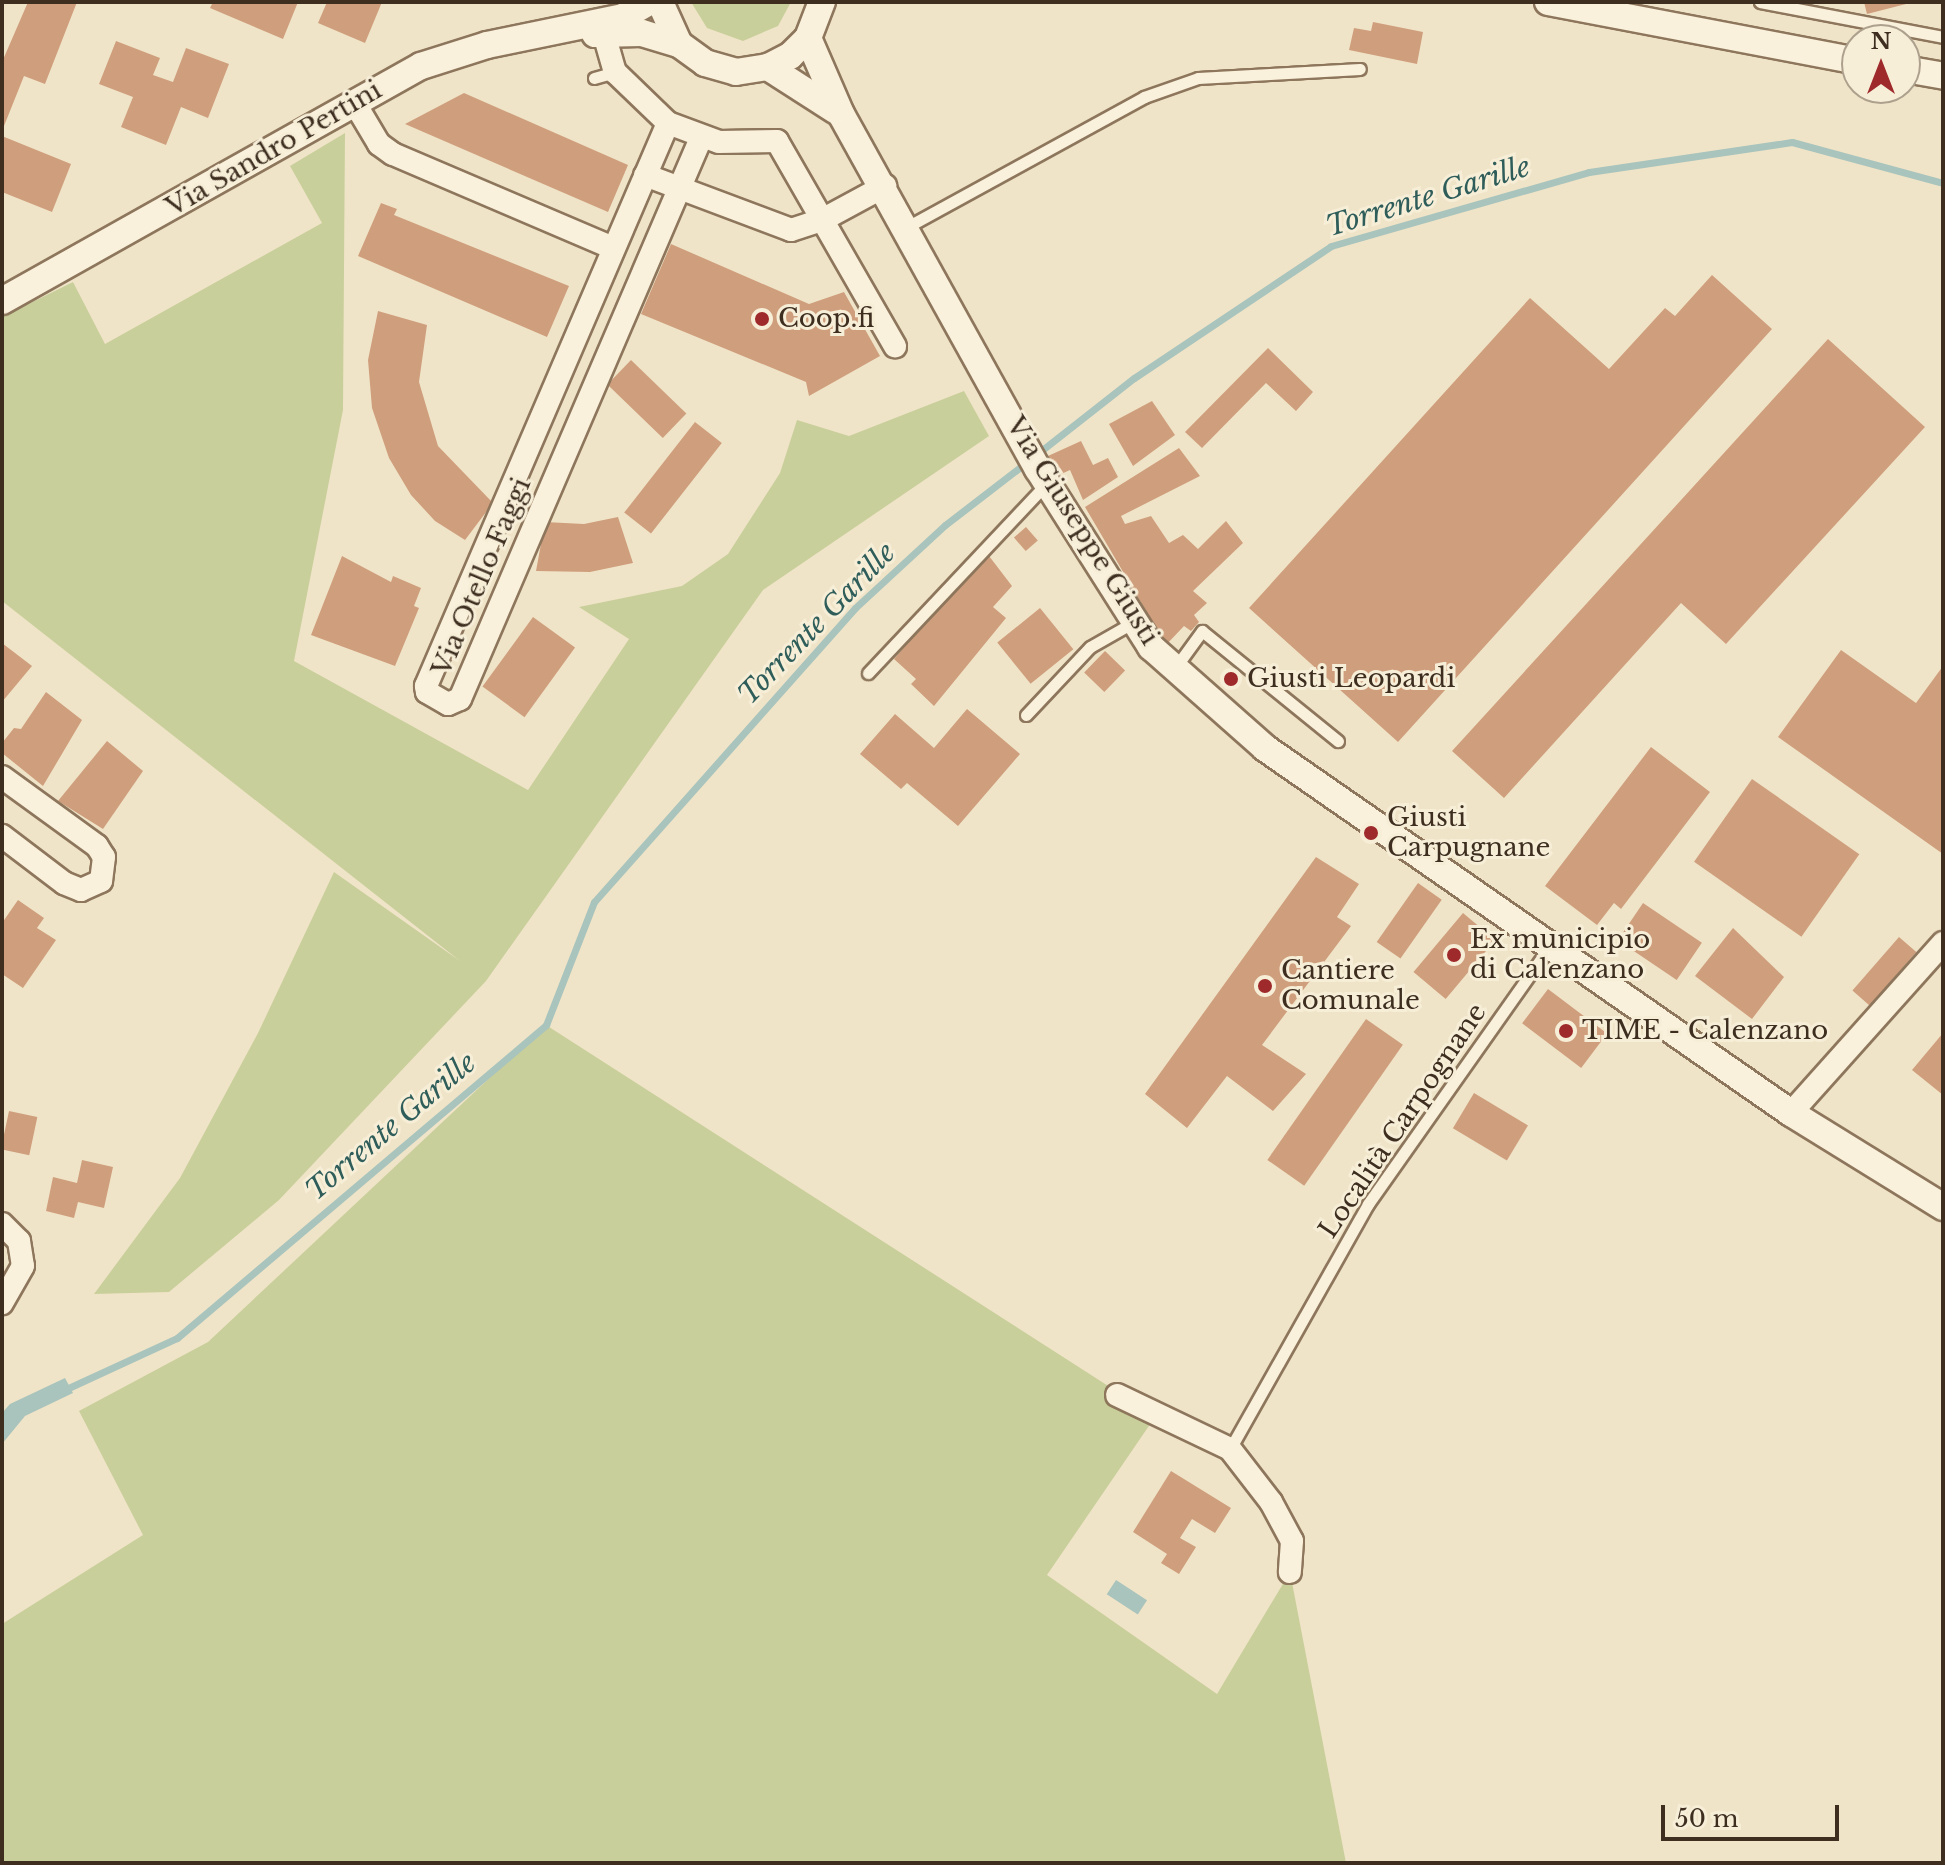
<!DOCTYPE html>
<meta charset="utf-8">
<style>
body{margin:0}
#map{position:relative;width:1945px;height:1865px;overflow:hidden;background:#f0e4c8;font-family:"Libre Baskerville",serif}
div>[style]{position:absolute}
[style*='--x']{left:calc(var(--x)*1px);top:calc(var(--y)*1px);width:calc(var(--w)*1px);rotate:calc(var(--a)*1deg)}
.green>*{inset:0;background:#c9cf9b}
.water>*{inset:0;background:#a9c4bc;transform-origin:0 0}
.stream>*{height:7px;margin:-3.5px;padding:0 3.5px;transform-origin:3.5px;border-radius:3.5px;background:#a9c4bc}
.building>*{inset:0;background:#cf9f7d;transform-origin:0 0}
.roads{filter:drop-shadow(2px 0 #8d765c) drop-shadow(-2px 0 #8d765c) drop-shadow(0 2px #8d765c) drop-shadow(0 -2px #8d765c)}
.service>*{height:11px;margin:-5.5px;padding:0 5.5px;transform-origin:5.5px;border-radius:5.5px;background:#faf1dc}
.minor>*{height:22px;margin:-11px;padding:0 11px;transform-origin:11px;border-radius:11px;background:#faf1dc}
.tertiary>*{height:26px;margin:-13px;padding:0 13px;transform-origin:13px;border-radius:13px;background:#faf1dc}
.dots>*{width:22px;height:22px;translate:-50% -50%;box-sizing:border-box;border:4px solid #f7eed8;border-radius:50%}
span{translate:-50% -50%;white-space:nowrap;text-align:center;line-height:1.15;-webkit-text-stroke:6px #f7eed8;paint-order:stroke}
.street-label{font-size:26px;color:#3d2e20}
.poi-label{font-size:26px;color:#3d2e20}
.left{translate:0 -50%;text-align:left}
.water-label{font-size:28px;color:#2f5d5a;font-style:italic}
.frame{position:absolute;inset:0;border:4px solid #3d2e20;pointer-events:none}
.north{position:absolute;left:1841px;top:24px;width:80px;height:80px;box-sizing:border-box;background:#f7eed8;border:2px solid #ada18e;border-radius:50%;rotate:0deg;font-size:22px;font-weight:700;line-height:32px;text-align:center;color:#3d2e20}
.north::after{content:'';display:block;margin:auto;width:28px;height:36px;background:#9e2a2b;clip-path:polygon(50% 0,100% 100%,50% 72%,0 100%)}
.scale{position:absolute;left:1661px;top:1805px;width:178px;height:36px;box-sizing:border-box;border:4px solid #3d2e20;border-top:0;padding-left:10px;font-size:24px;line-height:28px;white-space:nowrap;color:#3d2e20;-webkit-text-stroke:6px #f7eed8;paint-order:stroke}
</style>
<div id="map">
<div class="green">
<i style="clip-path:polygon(691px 2px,791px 2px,778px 26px,743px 41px,707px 28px)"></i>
<i style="clip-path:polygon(345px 133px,343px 410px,294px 661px,528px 790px,629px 639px,579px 607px,682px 586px,728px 554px,780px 473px,797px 420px,849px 436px,964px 391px,989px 436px,763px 590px,486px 981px,279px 1200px,169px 1292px,94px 1294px,180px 1178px,258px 1033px,334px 872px,460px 961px,2px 601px,2px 317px,73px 282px,105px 344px,322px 223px,290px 166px)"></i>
<i style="clip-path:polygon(546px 1025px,1141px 1407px,1153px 1420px,1047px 1575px,1217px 1694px,1290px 1572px,1346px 1863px,2px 1863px,2px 1624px,143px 1535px,79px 1411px,208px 1342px)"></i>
</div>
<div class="water">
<i style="clip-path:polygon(65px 1378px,73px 1393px,25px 1416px,2px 1444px,2px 1413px,10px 1404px)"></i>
<i style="left:1116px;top:1580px;width:37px;height:17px;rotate:33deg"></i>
</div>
<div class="stream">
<i style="--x:1037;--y:454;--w:123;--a:-38.1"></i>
<i style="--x:1134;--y:378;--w:237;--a:-33.8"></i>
<i style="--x:1331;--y:246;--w:268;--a:-16"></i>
<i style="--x:1589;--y:172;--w:205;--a:-8.4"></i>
<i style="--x:1792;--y:142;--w:156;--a:15.2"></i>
<i style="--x:64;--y:1390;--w:124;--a:-24.7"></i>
<i style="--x:177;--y:1338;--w:484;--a:-40.3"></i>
<i style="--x:546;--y:1025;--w:132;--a:-68.7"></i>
<i style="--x:594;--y:902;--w:393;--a:-48.4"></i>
<i style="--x:855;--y:608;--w:122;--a:-42.7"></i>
<i style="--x:945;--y:525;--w:105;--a:-37.6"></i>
</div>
<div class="building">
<i style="clip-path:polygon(28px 2px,77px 2px,45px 84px,24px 76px,2px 131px,2px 62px)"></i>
<i style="clip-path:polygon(213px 2px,298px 2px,283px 39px,210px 8px)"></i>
<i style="clip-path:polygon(327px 2px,382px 2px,365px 43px,318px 23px)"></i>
<i style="clip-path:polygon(1864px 2px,1909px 2px,1910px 3px,1867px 14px)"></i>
<i style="clip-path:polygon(1373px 22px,1423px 32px,1417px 64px,1349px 50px,1354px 28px,1371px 31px)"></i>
<i style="clip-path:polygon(116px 41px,160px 58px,153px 75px,173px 82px,186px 48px,229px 64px,208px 118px,181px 107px,166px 145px,121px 127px,133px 97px,99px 84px)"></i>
<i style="clip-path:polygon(464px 93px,628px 165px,608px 212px,405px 124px)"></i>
<i style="clip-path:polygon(2px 136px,71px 164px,52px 212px,2px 192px)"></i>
<i style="clip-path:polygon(381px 203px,397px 209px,394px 215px,569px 286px,547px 337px,358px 256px)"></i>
<i style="clip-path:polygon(671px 244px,809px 304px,844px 292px,880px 356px,809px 396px,806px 382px,641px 314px)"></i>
<i style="clip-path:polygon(1712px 275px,1772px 329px,1398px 742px,1249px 608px,1530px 298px,1609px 369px,1665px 308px,1675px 316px)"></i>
<i style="clip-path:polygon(378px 311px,427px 325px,419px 382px,438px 446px,493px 503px,465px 540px,435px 521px,411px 495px,389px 458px,372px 408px,368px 360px)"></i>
<i style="clip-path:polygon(1828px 339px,1925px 427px,1726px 644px,1681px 603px,1504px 798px,1452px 751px)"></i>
<i style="clip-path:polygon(1268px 348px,1313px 392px,1296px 411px,1266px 383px,1202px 448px,1185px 432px)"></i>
<i style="left:631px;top:360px;width:77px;height:34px;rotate:44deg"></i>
<i style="clip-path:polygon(1152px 401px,1175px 435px,1133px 466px,1109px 424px)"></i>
<i style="left:695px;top:422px;width:34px;height:115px;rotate:38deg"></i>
<i style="clip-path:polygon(1081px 441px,1093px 465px,1108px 458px,1118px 477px,1083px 500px,1070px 470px,1059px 475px,1048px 456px)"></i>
<i style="clip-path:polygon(1179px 448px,1200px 476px,1121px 516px,1125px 524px,1151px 516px,1169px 543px,1183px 535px,1198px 549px,1226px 521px,1243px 543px,1193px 591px,1207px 603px,1194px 615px,1199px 622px,1191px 631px,1184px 626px,1166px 645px,1085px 507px)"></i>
<i style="clip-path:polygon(618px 517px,633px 563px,590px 572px,536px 571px,545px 522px,584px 524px)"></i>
<i style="left:1026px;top:527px;width:18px;height:16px;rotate:49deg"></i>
<i style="clip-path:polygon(986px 552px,1012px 586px,993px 607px,1006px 618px,934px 706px,911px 684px,916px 679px,894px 659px)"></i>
<i style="clip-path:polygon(342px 556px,391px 582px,393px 576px,421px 588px,414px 606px,419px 608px,395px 666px,311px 635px)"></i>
<i style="left:1040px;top:608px;width:53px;height:55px;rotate:51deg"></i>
<i style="left:533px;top:617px;width:52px;height:86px;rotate:36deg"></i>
<i style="clip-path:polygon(2px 643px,32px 666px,2px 702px)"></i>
<i style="clip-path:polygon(1841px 650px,1916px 703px,1943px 666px,1943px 854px,1778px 737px)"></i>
<i style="left:1105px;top:651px;width:28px;height:30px;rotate:44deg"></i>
<i style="clip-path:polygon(46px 692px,82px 720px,43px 786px,2px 753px,2px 743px,14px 728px,21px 729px)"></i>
<i style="clip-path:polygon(967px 709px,1020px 754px,958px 826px,907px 783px,901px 789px,860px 754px,895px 714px,934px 748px)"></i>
<i style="clip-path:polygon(107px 741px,143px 771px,103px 829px,58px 801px)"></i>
<i style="clip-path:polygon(1651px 747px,1710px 792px,1621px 909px,1614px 903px,1597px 925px,1545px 886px)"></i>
<i style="left:1752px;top:779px;width:131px;height:101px;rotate:35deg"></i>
<i style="clip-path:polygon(1316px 857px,1359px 884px,1337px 917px,1351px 926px,1262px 1045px,1306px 1074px,1273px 1111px,1227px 1076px,1187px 1128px,1145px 1094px)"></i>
<i style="left:1418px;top:883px;width:29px;height:72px;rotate:35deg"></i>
<i style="clip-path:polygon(18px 900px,44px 918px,37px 928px,56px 940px,23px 988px,2px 974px,2px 923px)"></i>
<i style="left:1643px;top:903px;width:71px;height:45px;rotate:34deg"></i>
<i style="left:1463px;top:913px;width:42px;height:77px;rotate:40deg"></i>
<i style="clip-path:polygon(1733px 928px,1784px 977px,1752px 1019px,1695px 976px)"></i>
<i style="left:1899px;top:937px;width:23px;height:71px;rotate:41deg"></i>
<i style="left:1548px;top:989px;width:74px;height:43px;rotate:37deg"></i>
<i style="left:1366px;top:1019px;width:45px;height:172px;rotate:35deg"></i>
<i style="clip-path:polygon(1943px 1033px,1943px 1095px,1912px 1070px)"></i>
<i style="left:1474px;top:1093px;width:63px;height:41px;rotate:31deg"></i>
<i style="left:9px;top:1111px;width:29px;height:39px;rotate:12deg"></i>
<i style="clip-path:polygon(82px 1160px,113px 1167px,104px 1208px,78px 1202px,74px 1218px,46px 1211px,53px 1177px,77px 1183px)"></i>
<i style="clip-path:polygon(1171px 1471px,1231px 1508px,1215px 1533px,1192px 1519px,1180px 1538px,1196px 1547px,1179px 1574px,1161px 1563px,1167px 1554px,1133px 1532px)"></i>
</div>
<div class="roads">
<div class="service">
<i style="--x:1760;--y:2;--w:186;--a:10.8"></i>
<i style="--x:594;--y:78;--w:22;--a:-16"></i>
<i style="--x:907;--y:227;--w:270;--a:-28.7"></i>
<i style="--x:1144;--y:97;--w:57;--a:-19.4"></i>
<i style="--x:1198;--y:78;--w:162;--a:-3.2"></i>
<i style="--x:1175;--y:668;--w:46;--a:-53.9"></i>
<i style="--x:1202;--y:631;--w:175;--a:39"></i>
<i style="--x:868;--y:673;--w:260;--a:-46.7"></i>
<i style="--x:1026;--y:715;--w:93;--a:-46.7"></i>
<i style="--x:1090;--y:647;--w:51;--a:-29.6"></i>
<i style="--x:1230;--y:1449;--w:281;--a:-60.6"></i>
<i style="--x:1368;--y:1204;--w:314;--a:-54.8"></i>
</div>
<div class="minor">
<i style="--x:604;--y:34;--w:40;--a:74"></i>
<i style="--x:615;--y:72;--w:74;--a:43.9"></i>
<i style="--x:668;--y:123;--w:54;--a:20.4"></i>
<i style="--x:719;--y:142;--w:58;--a:-1"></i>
<i style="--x:777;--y:141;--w:237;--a:60.1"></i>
<i style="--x:354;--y:102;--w:49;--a:59.2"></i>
<i style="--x:379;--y:144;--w:17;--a:36"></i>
<i style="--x:393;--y:154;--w:239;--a:23.1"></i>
<i style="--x:668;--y:123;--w:613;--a:113.26"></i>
<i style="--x:426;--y:686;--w:6;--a:81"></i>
<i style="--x:427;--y:692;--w:24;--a:30"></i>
<i style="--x:448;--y:704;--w:13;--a:-23"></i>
<i style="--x:460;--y:699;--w:611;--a:-66.75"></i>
<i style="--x:645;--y:175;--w:156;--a:20.6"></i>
<i style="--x:791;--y:230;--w:33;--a:-18"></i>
<i style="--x:822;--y:220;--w:72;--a:-28.4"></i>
<i style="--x:2;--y:777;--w:117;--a:36"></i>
<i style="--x:97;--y:846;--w:13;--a:58"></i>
<i style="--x:104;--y:857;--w:24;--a:97"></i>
<i style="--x:101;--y:881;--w:22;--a:156"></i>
<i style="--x:81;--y:890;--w:18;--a:-158"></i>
<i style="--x:64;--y:883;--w:78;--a:-142.8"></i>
<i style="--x:1791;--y:1113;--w:228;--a:-48.2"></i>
<i style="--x:2;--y:1224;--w:24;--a:45"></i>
<i style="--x:19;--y:1241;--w:25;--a:81"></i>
<i style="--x:23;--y:1266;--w:43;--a:119.6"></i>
<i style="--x:1117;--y:1395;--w:125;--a:25.5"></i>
<i style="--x:1230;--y:1449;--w:67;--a:52.3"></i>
<i style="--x:1271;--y:1502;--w:44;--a:61.7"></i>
<i style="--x:1292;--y:1541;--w:31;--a:94"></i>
</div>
<div class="tertiary">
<i style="--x:660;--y:2;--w:46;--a:65.7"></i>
<i style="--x:679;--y:44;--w:32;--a:36"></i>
<i style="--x:705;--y:63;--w:32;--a:16"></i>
<i style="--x:736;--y:72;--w:32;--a:-9"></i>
<i style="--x:768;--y:67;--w:25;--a:-27"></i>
<i style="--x:790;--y:56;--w:25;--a:-45"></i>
<i style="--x:808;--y:38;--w:39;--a:-69"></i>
<i style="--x:1548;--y:2;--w:315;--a:10.8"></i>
<i style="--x:595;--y:34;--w:47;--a:-1.2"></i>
<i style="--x:642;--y:33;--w:39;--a:17"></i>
<i style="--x:808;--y:38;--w:83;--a:66.5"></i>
<i style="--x:841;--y:114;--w:406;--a:61"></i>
<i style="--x:1038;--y:469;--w:211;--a:57.6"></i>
<i style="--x:1151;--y:647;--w:152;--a:41.5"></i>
<i style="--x:1265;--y:748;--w:640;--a:34.76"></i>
<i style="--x:1791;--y:1113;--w:179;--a:31.7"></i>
<i style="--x:768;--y:67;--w:80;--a:32.7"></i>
<i style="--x:1905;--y:69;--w:39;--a:10"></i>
<i style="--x:2;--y:301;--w:480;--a:-29.3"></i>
<i style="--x:421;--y:66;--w:69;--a:-17.7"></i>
<i style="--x:487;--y:45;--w:139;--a:-11.6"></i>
<i style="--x:623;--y:17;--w:30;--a:-30"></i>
</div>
</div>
<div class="dots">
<i style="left:762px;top:319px;background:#9e2a2b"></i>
<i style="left:1231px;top:679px;background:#9e2a2b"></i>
<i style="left:1371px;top:833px;background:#9e2a2b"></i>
<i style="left:1454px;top:955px;background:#9e2a2b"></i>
<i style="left:1265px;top:986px;background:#9e2a2b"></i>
<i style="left:1566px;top:1031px;background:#9e2a2b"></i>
</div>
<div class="street-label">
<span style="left:274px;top:149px;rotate:-30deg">Via Sandro Pertini</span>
<span style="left:1082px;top:531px;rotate:58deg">Via Giuseppe Giusti</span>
<span style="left:482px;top:577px;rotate:-67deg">Via Otello Faggi</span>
<span style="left:1403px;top:1121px;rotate:-56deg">Località Carpognane</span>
</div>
<div class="poi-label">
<span class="left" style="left:778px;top:319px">Coop.fi</span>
<span class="left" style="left:1247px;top:679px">Giusti Leopardi</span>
<span class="left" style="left:1387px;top:833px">Giusti<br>Carpugnane</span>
<span class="left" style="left:1470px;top:955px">Ex municipio<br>di Calenzano</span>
<span class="left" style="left:1281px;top:986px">Cantiere<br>Comunale</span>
<span class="left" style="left:1582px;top:1031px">TIME - Calenzano</span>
</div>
<div class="water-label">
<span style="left:1428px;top:197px;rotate:-17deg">Torrente Garille</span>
<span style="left:817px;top:624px;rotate:-46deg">Torrente Garille</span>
<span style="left:391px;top:1127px;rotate:-40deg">Torrente Garille</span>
</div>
<div class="frame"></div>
<div class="north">N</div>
<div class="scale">50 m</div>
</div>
